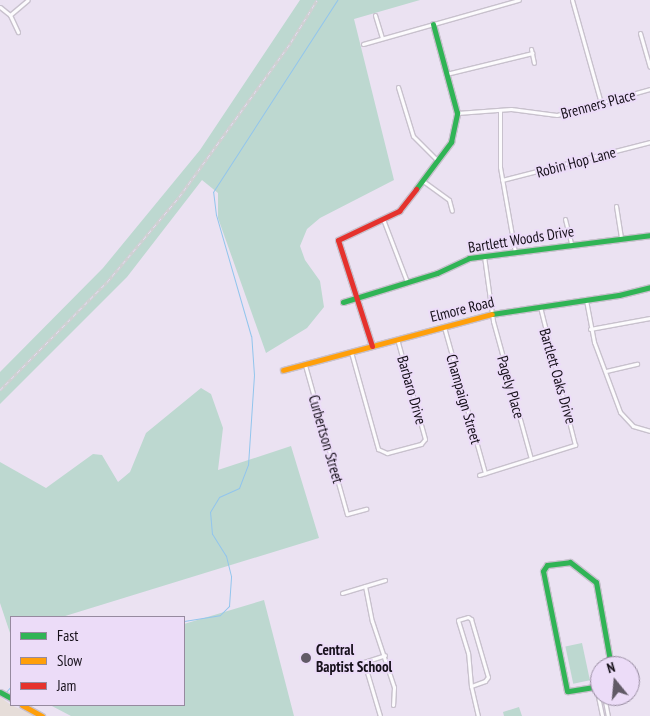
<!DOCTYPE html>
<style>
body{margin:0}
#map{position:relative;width:650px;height:716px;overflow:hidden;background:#ebe2f2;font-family:"PT Sans Narrow",sans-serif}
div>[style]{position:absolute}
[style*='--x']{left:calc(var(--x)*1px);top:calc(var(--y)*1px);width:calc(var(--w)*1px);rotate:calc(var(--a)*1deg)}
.industrial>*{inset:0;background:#e6ddd9}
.green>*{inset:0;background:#bdd8d0;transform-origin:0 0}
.stream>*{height:1px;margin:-0.5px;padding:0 0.5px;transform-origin:0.5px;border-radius:0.5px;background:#92c5ed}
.roads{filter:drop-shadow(1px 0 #c8c1cd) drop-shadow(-1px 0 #c8c1cd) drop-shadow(0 1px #c8c1cd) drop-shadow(0 -1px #c8c1cd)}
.street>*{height:3px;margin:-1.5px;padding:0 1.5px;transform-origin:1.5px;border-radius:1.5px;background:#fcfbfd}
.fast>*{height:5px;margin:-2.5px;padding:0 2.5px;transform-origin:2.5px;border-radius:2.5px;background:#30b455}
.slow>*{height:5px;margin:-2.5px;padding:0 2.5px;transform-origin:2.5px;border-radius:2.5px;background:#ff9f0a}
.jam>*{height:5px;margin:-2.5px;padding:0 2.5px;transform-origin:2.5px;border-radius:2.5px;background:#e5322d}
.rail>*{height:3px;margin-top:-1.5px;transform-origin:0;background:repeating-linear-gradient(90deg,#ecdcf8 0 4px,#d2cfd3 0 8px);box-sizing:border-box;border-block:1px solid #d2cfd3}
.dots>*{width:14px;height:14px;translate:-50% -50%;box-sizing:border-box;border:2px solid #ecdcf8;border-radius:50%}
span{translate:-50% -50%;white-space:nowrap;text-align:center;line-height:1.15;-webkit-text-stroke:4px #ecdcf8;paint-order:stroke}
.street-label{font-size:15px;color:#16101a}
.poi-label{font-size:15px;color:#16101a;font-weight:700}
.left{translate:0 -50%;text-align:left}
.legend{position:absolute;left:10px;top:616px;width:175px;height:90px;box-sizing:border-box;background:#ecdcf8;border:1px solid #968a9f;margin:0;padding:6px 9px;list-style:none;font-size:15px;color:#16101a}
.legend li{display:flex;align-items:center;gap:10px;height:25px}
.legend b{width:25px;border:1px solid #968a9f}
.north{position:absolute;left:590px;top:656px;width:50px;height:50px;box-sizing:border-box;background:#ecdcf8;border:1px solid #968a9f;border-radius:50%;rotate:343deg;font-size:14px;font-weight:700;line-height:20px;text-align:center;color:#16101a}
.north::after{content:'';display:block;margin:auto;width:18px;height:22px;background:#615a66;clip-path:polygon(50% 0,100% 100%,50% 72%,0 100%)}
</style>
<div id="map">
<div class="industrial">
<i style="clip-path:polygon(0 697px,11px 705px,36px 716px,0 716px)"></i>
</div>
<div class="green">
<i style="clip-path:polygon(300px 0,420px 0,354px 19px,394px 180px,320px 218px,307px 229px,300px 246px,305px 260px,320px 281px,324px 307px,307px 328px,266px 353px,218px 218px,218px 193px,202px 180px,127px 277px,0 404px,0 372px,103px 268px,200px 150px)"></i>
<i style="clip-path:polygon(201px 388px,211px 394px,223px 428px,218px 470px,291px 446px,319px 538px,62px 617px,11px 617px,10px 633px,0 603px,0 462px,46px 488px,93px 454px,102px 455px,118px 482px,130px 472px,146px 433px)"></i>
<i style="clip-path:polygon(264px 600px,294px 716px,71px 716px,50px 705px,184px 705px,184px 624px)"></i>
<i style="left:582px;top:643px;width:38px;height:17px;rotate:78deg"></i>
<i style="clip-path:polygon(519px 707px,522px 716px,504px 716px,503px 712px)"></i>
</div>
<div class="stream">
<i style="--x:184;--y:621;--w:36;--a:-9"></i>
<i style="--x:220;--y:615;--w:13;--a:-45"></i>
<i style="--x:229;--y:606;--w:30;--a:-86"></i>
<i style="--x:231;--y:576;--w:21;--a:-104"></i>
<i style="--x:226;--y:556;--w:26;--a:-122"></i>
<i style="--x:212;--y:534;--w:22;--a:-95"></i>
<i style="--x:210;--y:512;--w:17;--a:-59"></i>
<i style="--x:219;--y:497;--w:22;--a:-24"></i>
<i style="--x:239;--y:488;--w:25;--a:-69"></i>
<i style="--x:248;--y:465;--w:90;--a:-86.2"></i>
<i style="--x:254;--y:375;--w:39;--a:-94"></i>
<i style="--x:251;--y:336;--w:126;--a:-106.1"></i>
<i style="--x:216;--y:215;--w:23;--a:-97"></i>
<i style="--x:213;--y:192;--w:229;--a:-57.1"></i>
<i style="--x:5;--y:693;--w:9;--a:-49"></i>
</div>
<div class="roads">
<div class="street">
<i style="--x:572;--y:0;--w:107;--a:74.3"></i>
<i style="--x:0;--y:7;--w:13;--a:39"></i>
<i style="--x:10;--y:15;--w:19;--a:65"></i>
<i style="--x:10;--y:15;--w:23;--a:-40"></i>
<i style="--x:375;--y:15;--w:24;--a:73"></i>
<i style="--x:640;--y:33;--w:35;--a:74"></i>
<i style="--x:363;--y:44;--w:162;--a:-15.8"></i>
<i style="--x:531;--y:49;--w:14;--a:78"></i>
<i style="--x:446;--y:74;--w:89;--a:-13.7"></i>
<i style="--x:398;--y:87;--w:51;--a:73"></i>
<i style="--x:413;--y:136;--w:34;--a:45"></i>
<i style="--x:500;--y:110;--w:57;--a:90"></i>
<i style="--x:500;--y:167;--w:86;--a:80"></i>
<i style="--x:457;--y:113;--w:54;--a:-4.2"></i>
<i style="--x:511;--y:109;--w:46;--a:7.4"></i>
<i style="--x:557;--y:115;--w:97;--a:-15.6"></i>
<i style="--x:502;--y:180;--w:153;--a:-14.4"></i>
<i style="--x:423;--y:181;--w:32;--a:36"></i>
<i style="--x:449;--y:200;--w:11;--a:75"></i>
<i style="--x:616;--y:206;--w:31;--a:81"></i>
<i style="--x:383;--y:219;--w:67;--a:69.1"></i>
<i style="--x:565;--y:219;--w:25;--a:76"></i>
<i style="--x:484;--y:256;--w:66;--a:82.1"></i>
<i style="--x:493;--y:321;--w:143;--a:74.6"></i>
<i style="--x:586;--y:300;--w:43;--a:79.2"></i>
<i style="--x:594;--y:342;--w:75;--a:69.6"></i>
<i style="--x:620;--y:412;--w:19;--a:47"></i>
<i style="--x:633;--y:426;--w:18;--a:16"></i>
<i style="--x:444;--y:327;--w:152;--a:74.3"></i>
<i style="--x:590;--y:329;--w:61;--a:-10.4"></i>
<i style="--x:351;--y:352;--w:101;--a:74.4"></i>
<i style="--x:378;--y:449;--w:10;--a:24"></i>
<i style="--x:387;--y:453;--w:35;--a:-15"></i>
<i style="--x:421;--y:444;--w:6;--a:-51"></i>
<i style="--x:425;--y:439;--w:104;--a:-105.6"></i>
<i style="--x:305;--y:365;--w:155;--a:74.3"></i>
<i style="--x:347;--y:514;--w:20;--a:-15"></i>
<i style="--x:606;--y:371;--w:32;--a:-13"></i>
<i style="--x:479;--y:475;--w:101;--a:-17.4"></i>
<i style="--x:575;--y:445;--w:142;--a:-104.2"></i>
<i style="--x:365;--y:586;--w:36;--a:79"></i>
<i style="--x:372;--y:621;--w:70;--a:71.6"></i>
<i style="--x:394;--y:687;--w:18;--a:93"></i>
<i style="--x:342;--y:593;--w:45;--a:-16.8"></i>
<i style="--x:468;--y:617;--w:4;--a:34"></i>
<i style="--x:471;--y:619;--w:60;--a:73.7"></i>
<i style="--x:488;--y:677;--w:5;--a:127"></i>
<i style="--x:485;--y:681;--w:15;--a:160"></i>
<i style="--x:471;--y:686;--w:33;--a:-95"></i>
<i style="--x:468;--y:653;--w:34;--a:-107"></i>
<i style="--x:458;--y:620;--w:10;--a:-17"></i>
<i style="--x:471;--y:686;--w:31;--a:77"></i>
<i style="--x:596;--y:687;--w:30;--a:78"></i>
<i style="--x:604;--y:696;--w:20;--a:79"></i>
<i style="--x:380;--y:716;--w:56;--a:-106.5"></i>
<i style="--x:364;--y:662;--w:22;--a:-18"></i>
</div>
<div class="fast">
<i style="--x:416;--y:189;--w:59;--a:-53.3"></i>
<i style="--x:451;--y:142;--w:30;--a:-78"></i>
<i style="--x:457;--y:113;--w:92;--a:-105.1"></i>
<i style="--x:343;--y:302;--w:98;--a:-17.1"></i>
<i style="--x:437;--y:273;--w:35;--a:-25"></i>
<i style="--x:469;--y:258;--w:182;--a:-7.2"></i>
<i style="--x:492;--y:314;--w:128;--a:-8.5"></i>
<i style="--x:619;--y:295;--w:32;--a:-14"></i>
<i style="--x:600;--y:686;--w:33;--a:171"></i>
<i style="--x:567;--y:691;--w:122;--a:-101.3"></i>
<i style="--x:543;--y:571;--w:7;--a:-56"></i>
<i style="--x:547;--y:565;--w:23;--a:-7"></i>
<i style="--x:570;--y:562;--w:33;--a:38"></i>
<i style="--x:596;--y:582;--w:85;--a:79.9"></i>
<i style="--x:0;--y:692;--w:13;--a:29"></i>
</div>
<div class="slow">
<i style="--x:283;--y:370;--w:216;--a:-15"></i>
<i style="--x:22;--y:705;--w:23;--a:29"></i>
</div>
<div class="jam">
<i style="--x:372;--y:346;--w:111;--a:-107.8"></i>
<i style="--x:338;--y:240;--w:68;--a:-25.4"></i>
<i style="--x:399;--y:211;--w:28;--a:-52"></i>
</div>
</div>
<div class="rail">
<i style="--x:0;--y:390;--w:152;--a:-45.3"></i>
<i style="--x:107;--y:282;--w:111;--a:-49.7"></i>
<i style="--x:179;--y:197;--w:191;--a:-54.1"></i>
<i style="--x:291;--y:42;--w:49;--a:-58.2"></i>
</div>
<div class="dots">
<i style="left:306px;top:658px;background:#615a66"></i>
</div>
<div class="street-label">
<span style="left:598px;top:104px;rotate:-15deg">Brenners Place</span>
<span style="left:576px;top:162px;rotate:-15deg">Robin Hop Lane</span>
<span style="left:521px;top:239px;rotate:-9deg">Bartlett Woods Drive</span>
<span style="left:462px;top:309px;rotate:-14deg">Elmore Road</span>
<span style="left:558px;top:376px;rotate:74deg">Bartlett Oaks Drive</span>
<span style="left:511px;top:387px;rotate:74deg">Pagely Place</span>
<span style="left:412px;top:390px;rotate:74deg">Barbaro Drive</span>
<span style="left:464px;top:399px;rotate:74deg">Champaign Street</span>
<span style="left:326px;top:439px;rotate:74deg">Curbertson Street</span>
</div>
<div class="poi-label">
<span class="left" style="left:316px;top:658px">Central<br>Baptist School</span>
</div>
<ul class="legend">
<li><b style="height:6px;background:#30b455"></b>Fast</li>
<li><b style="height:6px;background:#ff9f0a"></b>Slow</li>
<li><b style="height:6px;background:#e5322d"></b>Jam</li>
</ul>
<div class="north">N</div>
</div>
